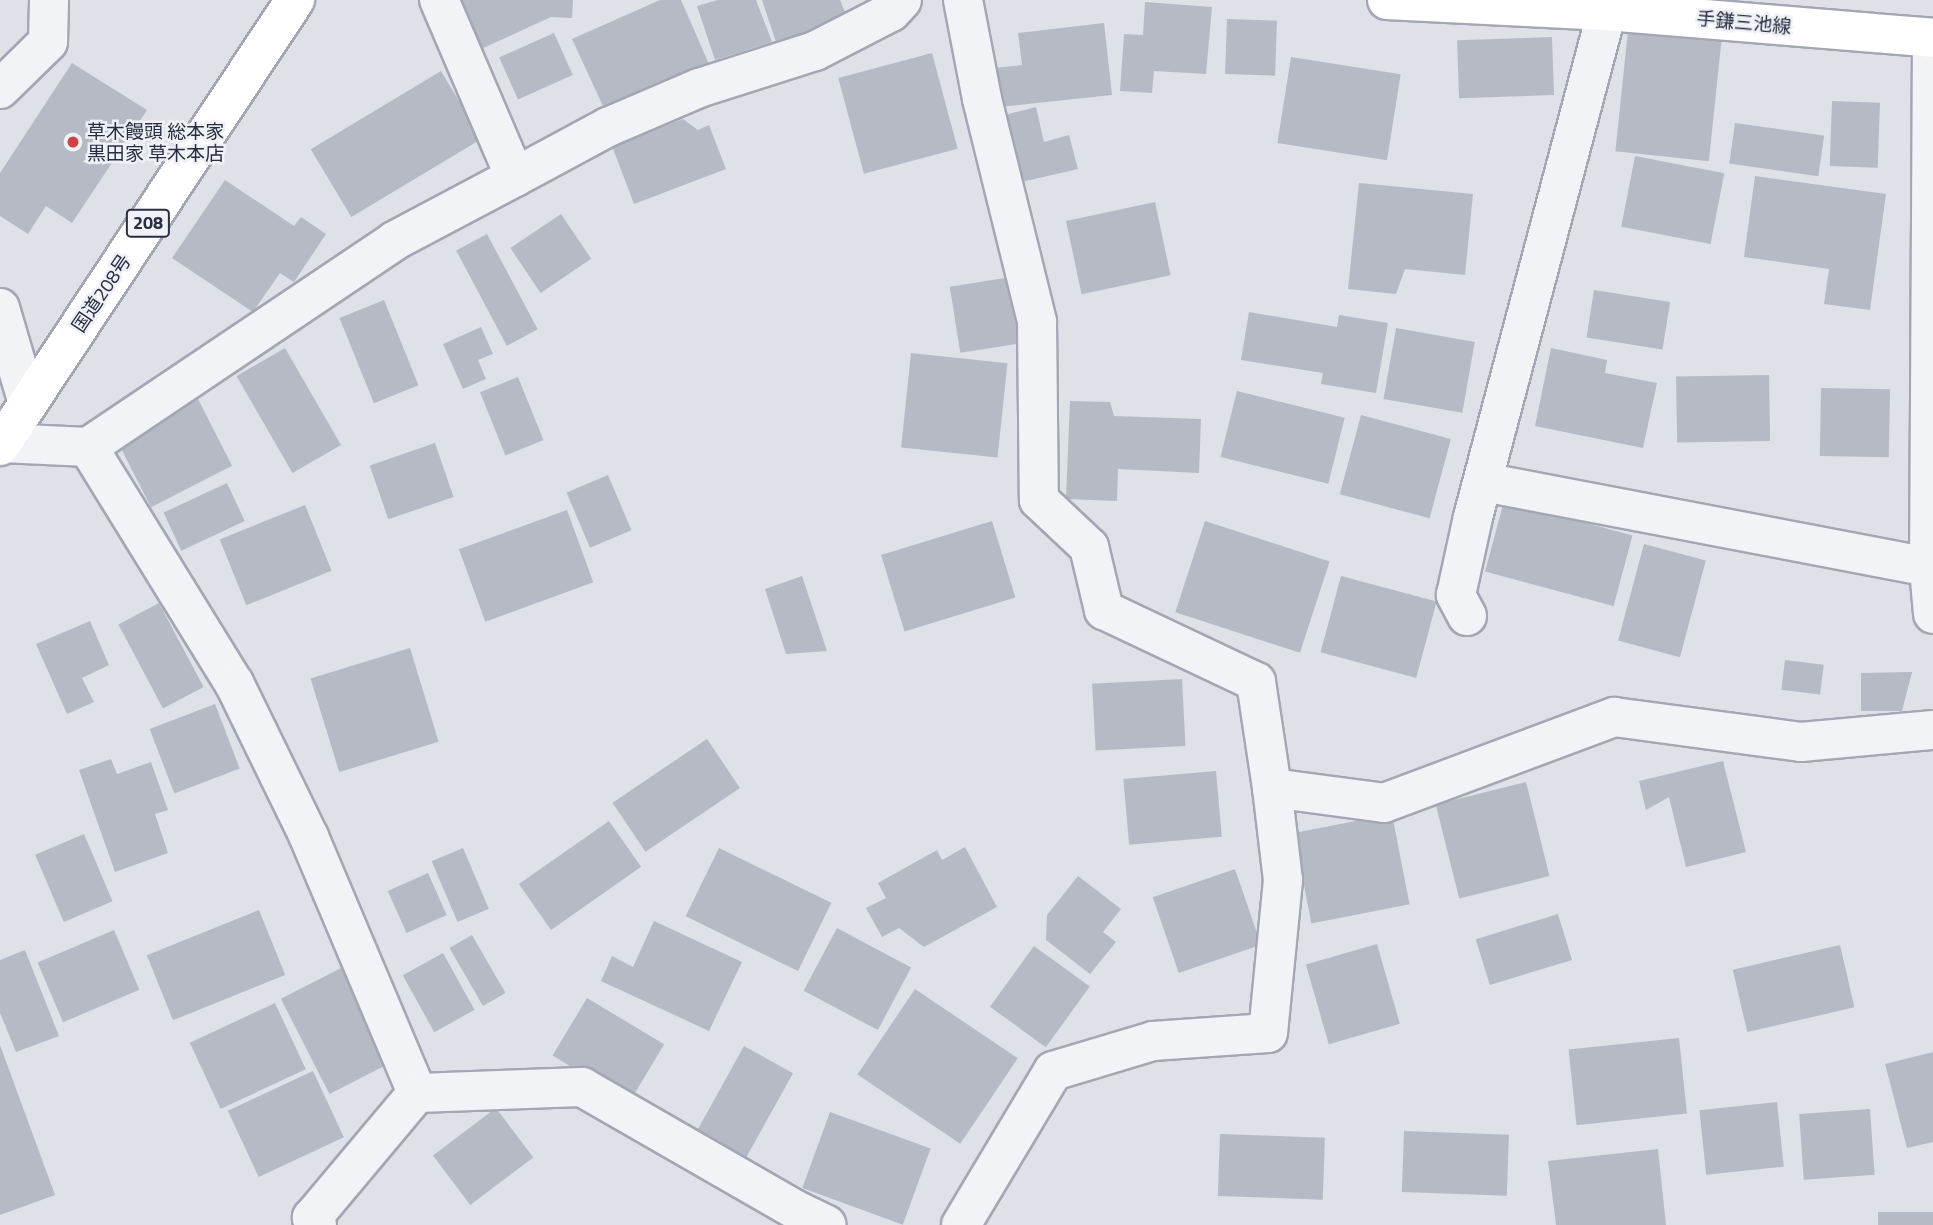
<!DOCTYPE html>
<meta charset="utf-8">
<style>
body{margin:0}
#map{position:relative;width:1933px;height:1225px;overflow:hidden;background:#dfe1e9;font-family:"Titillium Web","Noto Sans JP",sans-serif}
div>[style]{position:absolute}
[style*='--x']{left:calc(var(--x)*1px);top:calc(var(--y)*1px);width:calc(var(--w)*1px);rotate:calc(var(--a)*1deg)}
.building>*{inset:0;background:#b6bac5;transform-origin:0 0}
.roads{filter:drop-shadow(2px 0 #a4a7b3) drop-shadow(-2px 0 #a4a7b3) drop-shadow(0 2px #a4a7b3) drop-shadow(0 -2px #a4a7b3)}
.minor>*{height:38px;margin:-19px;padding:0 19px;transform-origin:19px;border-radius:19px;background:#f2f3f7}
.secondary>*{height:38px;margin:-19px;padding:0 19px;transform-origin:19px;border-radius:19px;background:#fff}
.trunk>*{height:38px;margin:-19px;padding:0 19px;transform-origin:19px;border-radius:19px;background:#fff}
.dots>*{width:19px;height:19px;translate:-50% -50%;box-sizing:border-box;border:4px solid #eff1f6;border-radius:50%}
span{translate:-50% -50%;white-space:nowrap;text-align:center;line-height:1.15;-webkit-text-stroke:5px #eff1f6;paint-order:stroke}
.shield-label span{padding:2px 5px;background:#eff1f6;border:2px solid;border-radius:5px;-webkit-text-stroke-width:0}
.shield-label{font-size:18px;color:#282d40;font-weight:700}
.street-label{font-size:19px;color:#282d40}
.poi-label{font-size:19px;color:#282d40}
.left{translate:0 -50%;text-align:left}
</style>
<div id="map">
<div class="building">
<i style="clip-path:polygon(453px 0,573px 0,572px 18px,551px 17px,477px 51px)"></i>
<i style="clip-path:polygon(660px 0,681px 0,712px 71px,608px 117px,572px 39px)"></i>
<i style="clip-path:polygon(718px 0,756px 0,772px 42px,715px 60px,697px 6px)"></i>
<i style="clip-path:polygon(762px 0,840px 0,849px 22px,779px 51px)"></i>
<i style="clip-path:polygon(1145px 2px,1212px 7px,1206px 74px,1154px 71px,1152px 93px,1120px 91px,1124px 34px,1143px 35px)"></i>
<i style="left:1227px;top:19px;width:50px;height:55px;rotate:2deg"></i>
<i style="clip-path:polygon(1104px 23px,1112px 95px,999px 107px,994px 68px,1022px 65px,1018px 33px)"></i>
<i style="left:1628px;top:31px;width:94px;height:121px;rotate:6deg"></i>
<i style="left:554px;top:33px;width:46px;height:60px;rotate:66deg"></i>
<i style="left:1552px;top:37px;width:58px;height:95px;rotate:88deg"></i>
<i style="left:932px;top:53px;width:99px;height:97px;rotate:75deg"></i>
<i style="left:1291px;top:57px;width:111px;height:87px;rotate:9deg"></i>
<i style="clip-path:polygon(72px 63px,147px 110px,72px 223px,46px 206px,28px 234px,0 216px,0 173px)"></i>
<i style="left:441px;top:71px;width:79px;height:152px;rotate:59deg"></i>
<i style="left:1832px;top:101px;width:48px;height:65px;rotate:2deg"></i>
<i style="clip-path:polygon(1036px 107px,1044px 142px,1069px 135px,1078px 169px,1013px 184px,997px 117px)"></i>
<i style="clip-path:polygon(683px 119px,698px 130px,709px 125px,726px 169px,634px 204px,612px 146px)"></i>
<i style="left:1735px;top:123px;width:90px;height:41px;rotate:8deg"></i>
<i style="left:1635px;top:156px;width:91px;height:72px;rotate:11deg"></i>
<i style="clip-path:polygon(1755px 176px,1886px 194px,1870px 310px,1824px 304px,1829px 269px,1744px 257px)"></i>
<i style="clip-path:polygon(225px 180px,294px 226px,301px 217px,326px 234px,294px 282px,280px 273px,253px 312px,172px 258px)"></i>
<i style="clip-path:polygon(1359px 183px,1473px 194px,1465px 275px,1405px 269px,1396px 294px,1348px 289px)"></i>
<i style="left:1155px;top:202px;width:75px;height:91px;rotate:78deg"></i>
<i style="left:561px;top:214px;width:54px;height:61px;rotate:56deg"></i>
<i style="left:487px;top:234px;width:108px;height:35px;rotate:62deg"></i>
<i style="left:1011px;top:277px;width:67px;height:62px;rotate:81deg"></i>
<i style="left:1594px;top:290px;width:77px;height:48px;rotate:9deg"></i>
<i style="left:384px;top:300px;width:92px;height:48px;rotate:68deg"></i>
<i style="clip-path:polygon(1249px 312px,1337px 327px,1339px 315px,1388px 323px,1376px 393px,1321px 384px,1323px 373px,1241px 360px)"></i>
<i style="clip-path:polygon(481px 327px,493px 354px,478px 360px,486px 379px,463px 389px,443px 344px)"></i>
<i style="left:1396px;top:328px;width:80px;height:72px;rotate:10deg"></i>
<i style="left:285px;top:348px;width:112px;height:56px;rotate:60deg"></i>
<i style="clip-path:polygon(1551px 348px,1607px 360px,1605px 373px,1657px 383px,1643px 448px,1535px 426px)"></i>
<i style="left:911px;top:353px;width:97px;height:95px;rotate:6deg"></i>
<i style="left:1769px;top:375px;width:66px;height:93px;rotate:89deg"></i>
<i style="left:518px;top:377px;width:68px;height:41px;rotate:68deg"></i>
<i style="left:1821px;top:388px;width:69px;height:68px;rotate:1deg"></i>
<i style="left:1237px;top:391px;width:111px;height:68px;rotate:14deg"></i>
<i style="left:198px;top:399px;width:75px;height:91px;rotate:63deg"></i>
<i style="clip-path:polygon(1070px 401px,1110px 402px,1114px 416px,1201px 419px,1199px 473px,1118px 469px,1117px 501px,1066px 499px)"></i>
<i style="left:1361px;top:415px;width:93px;height:82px;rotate:15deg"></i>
<i style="left:435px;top:443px;width:57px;height:69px;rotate:71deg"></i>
<i style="left:608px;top:475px;width:60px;height:45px;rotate:67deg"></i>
<i style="left:227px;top:483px;width:42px;height:70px;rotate:65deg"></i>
<i style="left:1504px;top:501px;width:133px;height:73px;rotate:15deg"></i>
<i style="left:305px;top:505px;width:71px;height:92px;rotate:68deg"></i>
<i style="left:567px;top:510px;width:77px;height:115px;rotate:70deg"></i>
<i style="left:992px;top:521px;width:80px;height:116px;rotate:73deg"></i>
<i style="left:1205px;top:521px;width:131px;height:96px;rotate:18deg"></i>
<i style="left:1644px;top:544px;width:64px;height:100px;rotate:15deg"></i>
<i style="clip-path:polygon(802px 576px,827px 651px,786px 654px,765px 589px)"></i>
<i style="left:1341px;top:576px;width:99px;height:79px;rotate:15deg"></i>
<i style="left:159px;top:603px;width:95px;height:46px;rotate:62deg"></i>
<i style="clip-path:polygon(90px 621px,109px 665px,82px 678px,94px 702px,67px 714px,36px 644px)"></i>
<i style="left:410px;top:648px;width:98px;height:104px;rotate:73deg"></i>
<i style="left:1785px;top:660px;width:39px;height:30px;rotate:7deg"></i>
<i style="clip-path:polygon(1912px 672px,1902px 711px,1861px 711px,1861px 673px)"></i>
<i style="left:1182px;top:679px;width:67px;height:90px;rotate:87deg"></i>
<i style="left:215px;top:704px;width:69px;height:70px;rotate:69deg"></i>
<i style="left:707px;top:739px;width:59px;height:114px;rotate:56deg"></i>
<i style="clip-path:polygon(111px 759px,117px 774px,151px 762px,168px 810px,155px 814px,168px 853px,115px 872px,79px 770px)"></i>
<i style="clip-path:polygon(1723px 761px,1746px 852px,1686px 867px,1669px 797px,1646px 810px,1639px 781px)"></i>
<i style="left:1216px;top:771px;width:66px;height:93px;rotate:85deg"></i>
<i style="left:1526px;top:782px;width:97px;height:93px;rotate:76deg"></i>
<i style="left:1392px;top:814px;width:92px;height:100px;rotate:79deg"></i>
<i style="left:609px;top:821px;width:56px;height:110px;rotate:55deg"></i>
<i style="left:84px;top:834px;width:73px;height:53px;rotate:67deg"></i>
<i style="clip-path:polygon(965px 847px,997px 907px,924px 947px,899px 928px,882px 937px,866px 908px,886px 898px,878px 883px,937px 850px,942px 860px)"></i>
<i style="left:463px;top:848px;width:66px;height:34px;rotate:67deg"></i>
<i style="left:719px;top:848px;width:125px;height:76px;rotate:26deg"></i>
<i style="left:1235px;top:869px;width:80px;height:87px;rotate:71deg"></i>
<i style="left:428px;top:873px;width:46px;height:44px;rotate:66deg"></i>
<i style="clip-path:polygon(1078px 876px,1121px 909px,1103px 932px,1116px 942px,1090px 974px,1046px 940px,1047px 915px)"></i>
<i style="left:259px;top:910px;width:70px;height:121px;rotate:68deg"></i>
<i style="left:1558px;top:914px;width:48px;height:86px;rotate:73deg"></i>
<i style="clip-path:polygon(654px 921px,742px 962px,709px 1031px,601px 981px,612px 956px,633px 967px)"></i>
<i style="left:837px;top:928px;width:84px;height:71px;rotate:28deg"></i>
<i style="left:114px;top:930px;width:65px;height:83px;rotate:67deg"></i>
<i style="left:472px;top:935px;width:67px;height:26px;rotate:60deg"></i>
<i style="left:1377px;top:944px;width:83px;height:74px;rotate:74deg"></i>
<i style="left:1840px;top:945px;width:64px;height:110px;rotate:77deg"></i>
<i style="left:1034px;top:946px;width:69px;height:75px;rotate:36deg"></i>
<i style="clip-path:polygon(25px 950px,59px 1036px,16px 1052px,0 1013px,0 960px)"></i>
<i style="left:443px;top:953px;width:65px;height:46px;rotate:61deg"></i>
<i style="left:345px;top:966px;width:107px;height:72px;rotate:63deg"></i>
<i style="left:915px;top:989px;width:124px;height:103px;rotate:34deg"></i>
<i style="left:587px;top:998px;width:90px;height:67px;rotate:31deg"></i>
<i style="left:275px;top:1003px;width:73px;height:94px;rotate:65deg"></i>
<i style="left:1679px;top:1038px;width:76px;height:111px;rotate:84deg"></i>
<i style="clip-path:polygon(0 1045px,55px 1195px,0 1215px)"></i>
<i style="left:744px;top:1046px;width:56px;height:98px;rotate:29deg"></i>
<i style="clip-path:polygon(1933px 1052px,1933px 1142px,1907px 1148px,1885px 1064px)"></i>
<i style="left:313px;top:1071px;width:73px;height:94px;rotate:65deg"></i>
<i style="left:1777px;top:1102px;width:65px;height:78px;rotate:84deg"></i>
<i style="left:496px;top:1108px;width:62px;height:79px;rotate:53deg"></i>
<i style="left:1870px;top:1109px;width:66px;height:71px;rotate:86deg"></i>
<i style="left:830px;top:1112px;width:107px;height:81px;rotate:20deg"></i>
<i style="left:1404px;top:1131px;width:105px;height:61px;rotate:2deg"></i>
<i style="left:1220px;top:1134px;width:105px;height:62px;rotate:2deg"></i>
<i style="clip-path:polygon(1658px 1149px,1666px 1225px,1556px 1225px,1548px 1161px)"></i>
<i style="left:1878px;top:1212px;width:55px;height:13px"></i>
</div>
<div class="roads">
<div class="minor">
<i style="--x:963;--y:0;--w:101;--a:79.1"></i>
<i style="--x:982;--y:99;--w:230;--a:76.1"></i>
<i style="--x:1037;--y:322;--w:178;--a:89.4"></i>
<i style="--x:1039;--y:500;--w:69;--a:43.2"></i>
<i style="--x:1089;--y:547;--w:65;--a:76.6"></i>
<i style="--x:1104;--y:610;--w:168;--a:25.3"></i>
<i style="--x:1256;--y:682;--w:107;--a:81.4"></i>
<i style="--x:1932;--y:38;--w:531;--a:90.32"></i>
<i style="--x:1929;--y:569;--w:45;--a:84.9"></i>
<i style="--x:0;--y:89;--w:67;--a:-44.4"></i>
<i style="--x:48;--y:42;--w:42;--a:-88.6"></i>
<i style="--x:515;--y:177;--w:106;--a:-28.3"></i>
<i style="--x:608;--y:127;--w:99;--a:-23.2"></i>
<i style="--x:699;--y:88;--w:122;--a:-17.7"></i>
<i style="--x:815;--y:51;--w:85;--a:-27.2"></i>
<i style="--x:891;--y:12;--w:16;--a:-47"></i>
<i style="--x:0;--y:308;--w:100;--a:73.7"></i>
<i style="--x:2;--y:443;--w:86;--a:2.7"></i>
<i style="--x:88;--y:447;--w:369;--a:-33.9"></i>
<i style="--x:394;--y:241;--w:137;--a:-27.9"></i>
<i style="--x:515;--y:177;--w:193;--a:-113.2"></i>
<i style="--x:88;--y:447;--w:278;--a:58.3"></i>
<i style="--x:234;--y:683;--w:171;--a:64"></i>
<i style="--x:309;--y:837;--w:278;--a:67.1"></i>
<i style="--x:1483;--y:482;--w:458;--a:10.8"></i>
<i style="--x:1467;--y:616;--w:24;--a:-118"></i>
<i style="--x:1456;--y:595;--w:80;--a:-77.7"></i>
<i style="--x:1473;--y:517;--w:523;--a:-75.17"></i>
<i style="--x:317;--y:1225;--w:9;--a:-126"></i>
<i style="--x:312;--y:1218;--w:163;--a:-50"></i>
<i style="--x:417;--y:1093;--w:165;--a:-2.1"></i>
<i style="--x:582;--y:1087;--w:247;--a:29.9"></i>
<i style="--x:796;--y:1210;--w:34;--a:26"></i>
<i style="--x:961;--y:1225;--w:179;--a:-59.1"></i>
<i style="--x:1053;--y:1071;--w:104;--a:-16.7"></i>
<i style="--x:1153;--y:1041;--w:115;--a:-4"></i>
<i style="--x:1268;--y:1033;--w:154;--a:-84.4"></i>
<i style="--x:1283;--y:880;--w:93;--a:-96.8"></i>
<i style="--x:1272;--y:788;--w:113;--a:7.6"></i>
<i style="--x:1384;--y:803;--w:246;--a:-20.5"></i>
<i style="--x:1614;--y:717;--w:189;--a:7.6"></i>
<i style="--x:1801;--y:742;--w:133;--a:-5.2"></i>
</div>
<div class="secondary">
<i style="--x:1387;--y:0;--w:220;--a:2.9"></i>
<i style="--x:1607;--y:11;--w:327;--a:4.7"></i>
</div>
<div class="trunk">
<i style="--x:0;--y:446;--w:535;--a:-56.52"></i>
</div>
</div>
<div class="dots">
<i style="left:73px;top:142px;background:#cf4343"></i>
</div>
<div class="shield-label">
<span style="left:148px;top:223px">208</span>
</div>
<div class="street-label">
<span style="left:1744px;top:22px;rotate:5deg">手鎌三池線</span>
<span style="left:101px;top:293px;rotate:-56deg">国道208号</span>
</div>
<div class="poi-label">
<span class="left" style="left:87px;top:142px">草木饅頭 総本家<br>黒田家 草木本店</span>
</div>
</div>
